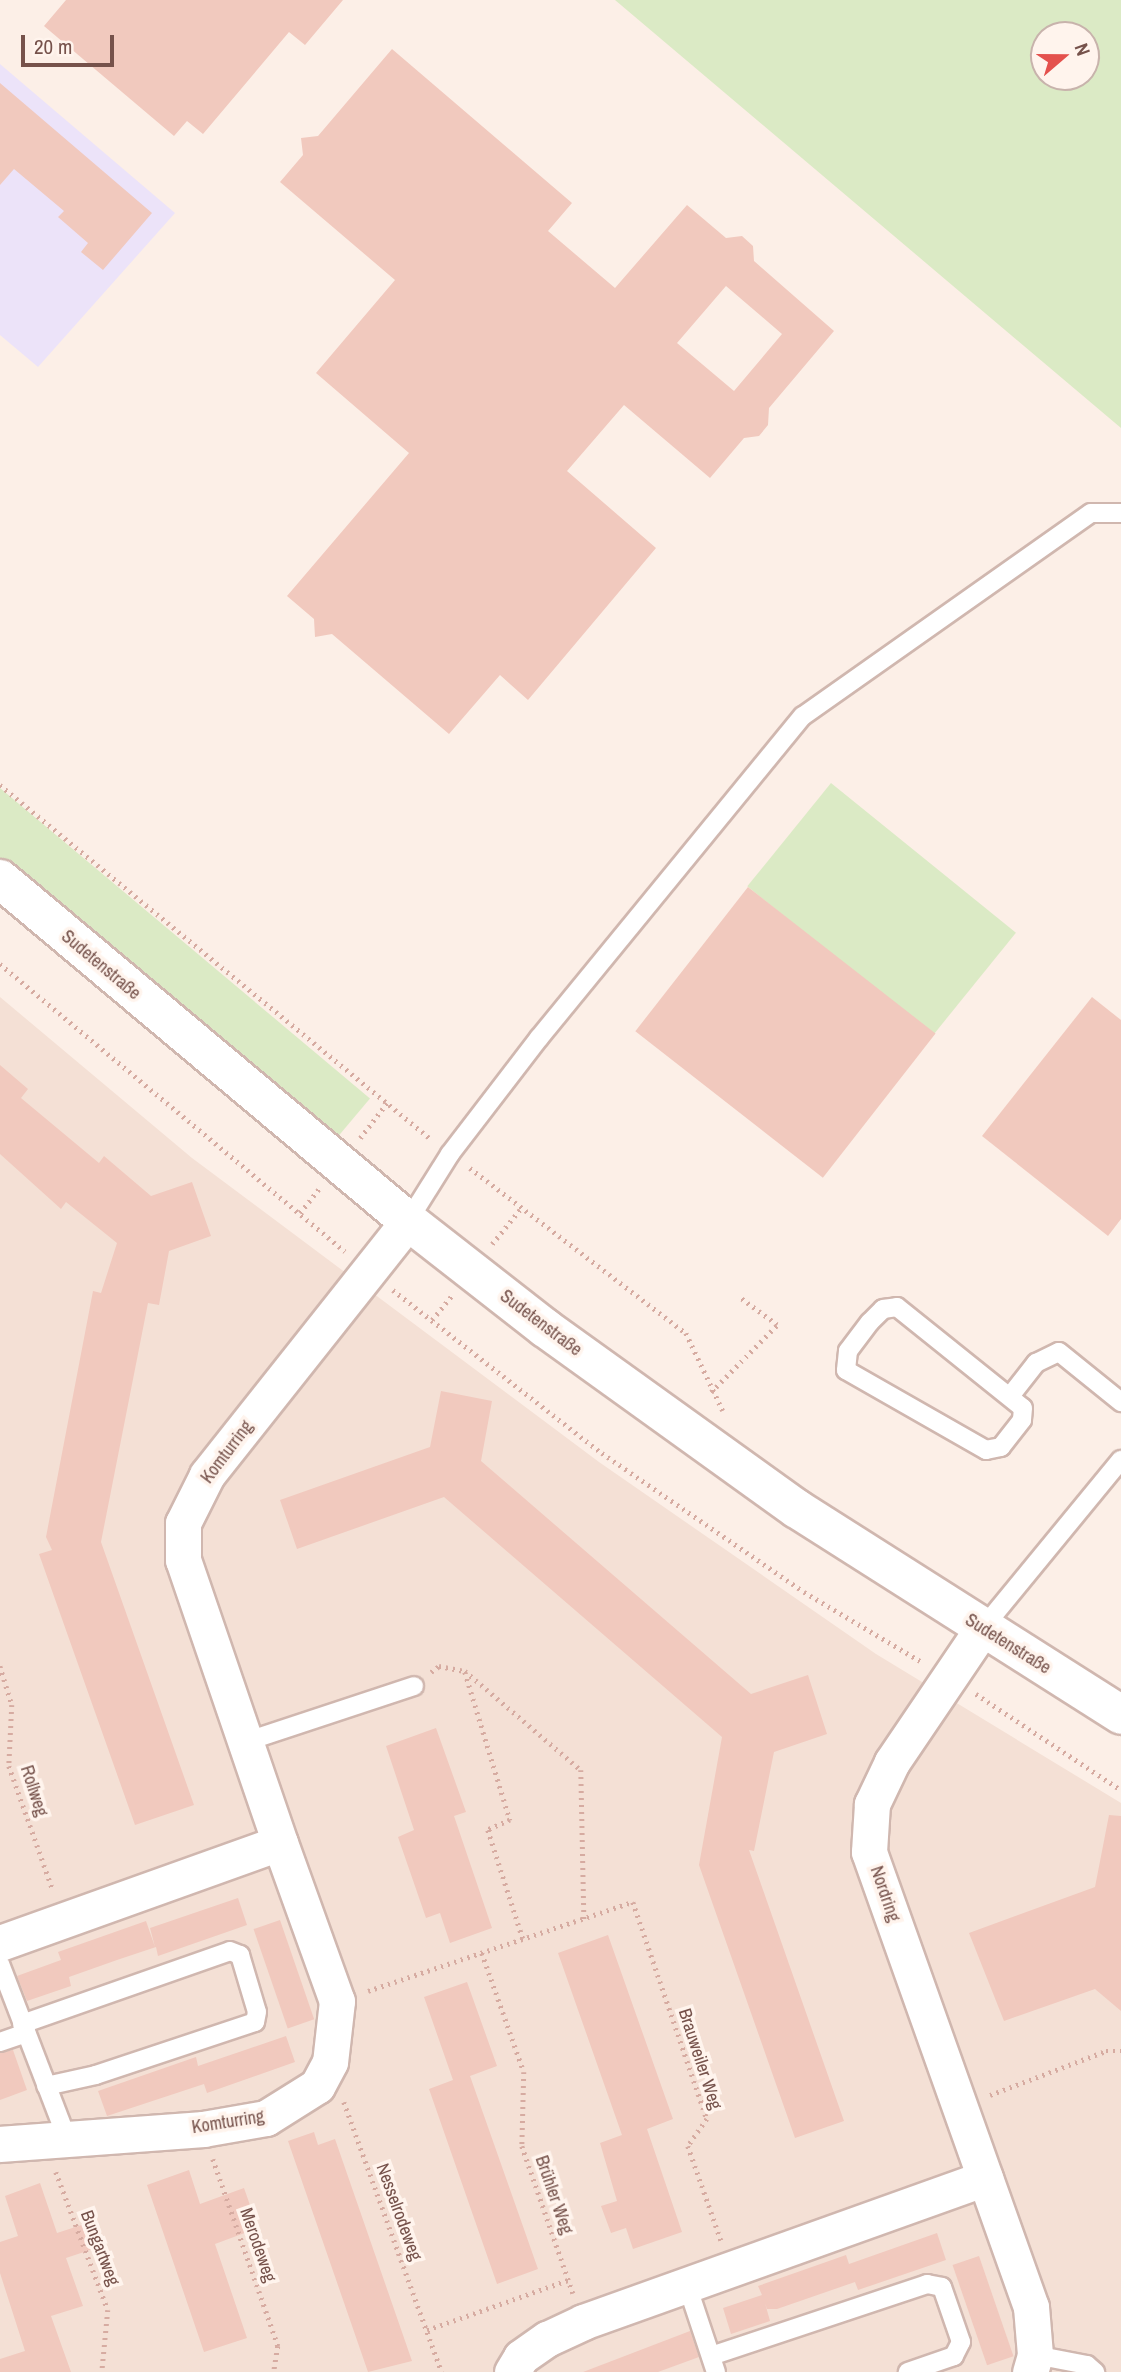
<!DOCTYPE html>
<meta charset="utf-8">
<style>
body{margin:0}
#map{position:relative;width:1121px;height:2372px;overflow:hidden;background:#fcefe7;font-family:"Archivo Narrow",sans-serif}
div>[style]{position:absolute}
[style*='--x']{left:calc(var(--x)*1px);top:calc(var(--y)*1px);width:calc(var(--w)*1px);rotate:calc(var(--a)*1deg)}
.residential>*{inset:0;background:#f4e0d5}
.education>*{inset:0;background:#ece3f9}
.green>*{inset:0;background:#dbeac5;transform-origin:0 0}
.building>*{inset:0;background:#f1c9be;transform-origin:0 0}
.path>*{height:4.5px;margin-top:-2.25px;transform-origin:0;background:repeating-linear-gradient(90deg,#d6aba1 0 2px,transparent 0 7px)}
.roads{filter:drop-shadow(2px 0 #d0b7af) drop-shadow(-2px 0 #d0b7af) drop-shadow(0 2px #d0b7af) drop-shadow(0 -2px #d0b7af)}
.lane>*{height:18px;margin:-9px;padding:0 9px;transform-origin:9px;border-radius:9px;background:#fff}
.street>*{height:35px;margin:-17.5px;padding:0 17.5px;transform-origin:17.5px;border-radius:17.5px;background:#fff}
.secondary>*{height:38px;margin:-19px;padding:0 19px;transform-origin:19px;border-radius:19px;background:#fff}
span{translate:-50% -50%;white-space:nowrap;text-align:center;line-height:1.15;-webkit-text-stroke:7px #fff4ed;paint-order:stroke}
.street-label{font-size:18px;color:#76524b}
.north{position:absolute;left:1030px;top:21px;width:70px;height:70px;box-sizing:border-box;background:#fff4ed;border:2px solid #c8b3ac;border-radius:50%;rotate:70deg;font-size:19px;font-weight:700;line-height:28px;text-align:center;color:#76524b}
.north::after{content:'';display:block;margin:auto;width:24px;height:32px;background:#e4514d;clip-path:polygon(50% 0,100% 100%,50% 72%,0 100%)}
.scale{position:absolute;left:21px;top:35px;width:93px;height:32px;box-sizing:border-box;border:4px solid #76524b;border-top:0;padding-left:9px;font-size:21px;line-height:24px;white-space:nowrap;color:#76524b;-webkit-text-stroke:5px #fff4ed;paint-order:stroke}
</style>
<div id="map">
<div class="residential">
<i style="clip-path:polygon(0 997px,192px 1158px,599px 1462px,876px 1654px,1121px 1803px,1121px 2372px,0 2372px)"></i>
</div>
<div class="education">
<i style="clip-path:polygon(0 64px,175px 213px,38px 367px,0 335px)"></i>
</div>
<div class="green">
<i style="clip-path:polygon(evenodd,615px 0,1121px 0,1121px 428px,615px 0,1044px 35px,1086px 35px,1086px 77px,1044px 77px,1044px 35px)"></i>
<i style="left:831px;top:783px;width:238px;height:133px;rotate:39deg"></i>
<i style="left:0;top:788px;width:483px;height:71px;rotate:40deg"></i>
</div>
<div class="building">
<i style="clip-path:polygon(66px 0,343px 0,305px 45px,289px 32px,203px 134px,187px 121px,174px 136px,44px 26px)"></i>
<i style="clip-path:polygon(evenodd,392px 49px,572px 203px,548px 231px,615px 288px,687px 205px,726px 238px,742px 236px,753px 246px,754px 261px,834px 331px,769px 408px,768px 425px,759px 436px,744px 438px,710px 478px,624px 405px,567px 471px,656px 548px,528px 700px,500px 675px,449px 734px,332px 634px,315px 637px,314px 619px,287px 596px,409px 453px,316px 373px,395px 280px,280px 182px,303px 155px,301px 138px,318px 136px,392px 49px,726px 286px,782px 334px,734px 391px,677px 343px,726px 286px)"></i>
<i style="clip-path:polygon(0 83px,152px 213px,103px 270px,81px 252px,88px 243px,58px 217px,64px 211px,14px 169px,0 185px)"></i>
<i style="left:748px;top:887px;width:238px;height:183px;rotate:38deg"></i>
<i style="clip-path:polygon(1092px 997px,1121px 1020px,1121px 1219px,1108px 1236px,982px 1136px)"></i>
<i style="clip-path:polygon(0 1065px,28px 1089px,21px 1098px,99px 1163px,104px 1156px,151px 1196px,192px 1182px,211px 1236px,169px 1251px,159px 1305px,148px 1303px,101px 1542px,194px 1805px,135px 1825px,39px 1554px,52px 1550px,46px 1537px,93px 1291px,101px 1293px,117px 1243px,66px 1202px,61px 1209px,0 1154px)"></i>
<i style="clip-path:polygon(441px 1391px,492px 1401px,481px 1461px,751px 1694px,808px 1675px,827px 1734px,774px 1752px,754px 1851px,749px 1850px,844px 2121px,795px 2138px,699px 1865px,722px 1737px,444px 1497px,297px 1549px,280px 1500px,430px 1447px)"></i>
<i style="clip-path:polygon(436px 1728px,466px 1812px,454px 1816px,492px 1928px,450px 1943px,440px 1913px,426px 1918px,398px 1837px,414px 1830px,386px 1746px)"></i>
<i style="clip-path:polygon(1109px 1815px,1121px 1816px,1121px 2011px,1095px 1989px,1004px 2021px,969px 1933px,1095px 1887px)"></i>
<i style="clip-path:polygon(238px 1898px,247px 1925px,158px 1956px,156px 1947px,117px 1960px,69px 1977px,71px 1986px,27px 2001px,17px 1976px,61px 1960px,58px 1952px,146px 1921px,155px 1947px,150px 1928px)"></i>
<i style="left:280px;top:1920px;width:105px;height:28px;rotate:71deg"></i>
<i style="clip-path:polygon(608px 1935px,673px 2119px,647px 2129px,682px 2232px,633px 2249px,626px 2228px,611px 2233px,601px 2206px,617px 2201px,600px 2143px,622px 2135px,558px 1953px)"></i>
<i style="clip-path:polygon(467px 1982px,497px 2066px,470px 2076px,538px 2269px,497px 2284px,429px 2089px,453px 2080px,424px 1997px)"></i>
<i style="clip-path:polygon(286px 2036px,295px 2062px,207px 2093px,204px 2084px,107px 2116px,98px 2091px,196px 2057px,198px 2066px)"></i>
<i style="clip-path:polygon(13px 2050px,27px 2090px,0 2100px,0 2053px)"></i>
<i style="clip-path:polygon(314px 2132px,318px 2145px,335px 2139px,412px 2361px,368px 2372px,288px 2141px)"></i>
<i style="clip-path:polygon(189px 2170px,200px 2204px,244px 2188px,258px 2228px,215px 2244px,247px 2338px,204px 2352px,147px 2185px)"></i>
<i style="clip-path:polygon(40px 2183px,57px 2233px,97px 2220px,105px 2245px,66px 2258px,83px 2306px,51px 2316px,71px 2372px,0 2372px,0 2359px,25px 2351px,0 2273px,0 2242px,18px 2236px,5px 2196px)"></i>
<i style="clip-path:polygon(937px 2233px,946px 2260px,858px 2290px,855px 2282px,777px 2309px,767px 2309px,765px 2303px,770px 2321px,731px 2334px,723px 2308px,762px 2295px,758px 2286px,846px 2255px,849px 2264px)"></i>
<i style="left:979px;top:2256px;width:106px;height:28px;rotate:71deg"></i>
<i style="clip-path:polygon(690px 2331px,699px 2357px,658px 2372px,583px 2372px)"></i>
</div>
<div class="path">
<i style="--x:0;--y:785;--w:559;--a:39.41"></i>
<i style="--x:0;--y:964;--w:449;--a:39.8"></i>
<i style="--x:360;--y:1138;--w:44;--a:-52.4"></i>
<i style="--x:470;--y:1168;--w:272;--a:37.4"></i>
<i style="--x:686;--y:1333;--w:86;--a:64.6"></i>
<i style="--x:300;--y:1213;--w:31;--a:-52"></i>
<i style="--x:492;--y:1244;--w:48;--a:-51"></i>
<i style="--x:393;--y:1290;--w:265;--a:38"></i>
<i style="--x:602;--y:1453;--w:245;--a:34.5"></i>
<i style="--x:804;--y:1592;--w:135;--a:30.7"></i>
<i style="--x:432;--y:1320;--w:32;--a:-51"></i>
<i style="--x:711;--y:1392;--w:94;--a:-45.4"></i>
<i style="--x:777;--y:1325;--w:47;--a:-143.6"></i>
<i style="--x:0;--y:1666;--w:41;--a:72.9"></i>
<i style="--x:12;--y:1705;--w:61;--a:92.8"></i>
<i style="--x:9;--y:1766;--w:132;--a:70.5"></i>
<i style="--x:431;--y:1672;--w:10;--a:-37"></i>
<i style="--x:439;--y:1666;--w:26;--a:11"></i>
<i style="--x:465;--y:1671;--w:153;--a:40.5"></i>
<i style="--x:581;--y:1770;--w:149;--a:88.8"></i>
<i style="--x:465;--y:1672;--w:155;--a:73.1"></i>
<i style="--x:510;--y:1820;--w:24;--a:156"></i>
<i style="--x:488;--y:1830;--w:114;--a:72.2"></i>
<i style="--x:976;--y:1694;--w:174;--a:33.5"></i>
<i style="--x:482;--y:1953;--w:126;--a:70.6"></i>
<i style="--x:524;--y:2072;--w:74;--a:91.5"></i>
<i style="--x:522;--y:2146;--w:156;--a:70.9"></i>
<i style="--x:368;--y:1991;--w:280;--a:-18.6"></i>
<i style="--x:633;--y:1902;--w:229;--a:71.2"></i>
<i style="--x:707;--y:2119;--w:33;--a:125"></i>
<i style="--x:688;--y:2146;--w:100;--a:70.7"></i>
<i style="--x:990;--y:2095;--w:124;--a:-20.8"></i>
<i style="--x:1106;--y:2051;--w:15;--a:0"></i>
<i style="--x:344;--y:2102;--w:287;--a:70.1"></i>
<i style="--x:213;--y:2159;--w:198;--a:70.8"></i>
<i style="--x:278;--y:2346;--w:26;--a:99"></i>
<i style="--x:56;--y:2172;--w:147;--a:69.4"></i>
<i style="--x:108;--y:2310;--w:62;--a:95.5"></i>
<i style="--x:427;--y:2330;--w:150;--a:-19.5"></i>
</div>
<div class="roads">
<div class="lane">
<i style="--x:408;--y:1221;--w:79;--a:-57.9"></i>
<i style="--x:450;--y:1154;--w:146;--a:-52.5"></i>
<i style="--x:539;--y:1038;--w:416;--a:-50.7"></i>
<i style="--x:803;--y:716;--w:352;--a:-35.2"></i>
<i style="--x:1091;--y:513;--w:30;--a:0"></i>
<i style="--x:897;--y:1307;--w:161;--a:38.7"></i>
<i style="--x:1023;--y:1408;--w:12;--a:95"></i>
<i style="--x:1022;--y:1420;--w:34;--a:128"></i>
<i style="--x:1001;--y:1447;--w:15;--a:169"></i>
<i style="--x:986;--y:1450;--w:161;--a:-150.3"></i>
<i style="--x:846;--y:1370;--w:19;--a:-84"></i>
<i style="--x:848;--y:1351;--w:36;--a:-53"></i>
<i style="--x:870;--y:1322;--w:18;--a:-45"></i>
<i style="--x:883;--y:1309;--w:14;--a:-8"></i>
<i style="--x:1011;--y:1395;--w:41;--a:-52"></i>
<i style="--x:1036;--y:1363;--w:25;--a:-26"></i>
<i style="--x:1059;--y:1352;--w:80;--a:38.9"></i>
<i style="--x:982;--y:1629;--w:219;--a:-50.6"></i>
<i style="--x:245;--y:1742;--w:178;--a:-18.3"></i>
<i style="--x:0;--y:1964;--w:184;--a:69"></i>
<i style="--x:22;--y:2024;--w:220;--a:-19.3"></i>
<i style="--x:230;--y:1951;--w:11;--a:22"></i>
<i style="--x:240;--y:1955;--w:59;--a:73.4"></i>
<i style="--x:257;--y:2012;--w:10;--a:101"></i>
<i style="--x:255;--y:2022;--w:168;--a:161.6"></i>
<i style="--x:96;--y:2075;--w:51;--a:167.6"></i>
<i style="--x:0;--y:2042;--w:28;--a:-19"></i>
<i style="--x:687;--y:2285;--w:92;--a:71.6"></i>
<i style="--x:1035;--y:2355;--w:53;--a:10.9"></i>
<i style="--x:1087;--y:2365;--w:11;--a:41"></i>
<i style="--x:711;--y:2356;--w:228;--a:-18.4"></i>
<i style="--x:927;--y:2284;--w:15;--a:11"></i>
<i style="--x:942;--y:2287;--w:58;--a:70.9"></i>
<i style="--x:961;--y:2342;--w:16;--a:117"></i>
<i style="--x:954;--y:2356;--w:49;--a:160.8"></i>
</div>
<div class="street">
<i style="--x:982;--y:1629;--w:161;--a:124.1"></i>
<i style="--x:892;--y:1762;--w:47;--a:115.5"></i>
<i style="--x:872;--y:1804;--w:48;--a:93.6"></i>
<i style="--x:869;--y:1852;--w:483;--a:70.4"></i>
<i style="--x:1031;--y:2307;--w:48;--a:85.2"></i>
<i style="--x:1035;--y:2355;--w:18;--a:106"></i>
<i style="--x:280;--y:1843;--w:299;--a:-108.9"></i>
<i style="--x:183;--y:1560;--w:37;--a:-90"></i>
<i style="--x:183;--y:1523;--w:54;--a:-63.4"></i>
<i style="--x:207;--y:1475;--w:324;--a:-51.6"></i>
<i style="--x:0;--y:1943;--w:297;--a:-19.7"></i>
<i style="--x:280;--y:1843;--w:168;--a:70.2"></i>
<i style="--x:337;--y:2001;--w:61;--a:96.5"></i>
<i style="--x:330;--y:2062;--w:27;--a:118"></i>
<i style="--x:317;--y:2086;--w:60;--a:147.9"></i>
<i style="--x:266;--y:2118;--w:64;--a:170.1"></i>
<i style="--x:203;--y:2129;--w:204;--a:175.8"></i>
<i style="--x:512;--y:2372;--w:17;--a:-59"></i>
<i style="--x:521;--y:2357;--w:32;--a:-35"></i>
<i style="--x:547;--y:2339;--w:40;--a:-25"></i>
<i style="--x:583;--y:2322;--w:427;--a:-19.7"></i>
</div>
<div class="secondary">
<i style="--x:0;--y:879;--w:532;--a:39.97"></i>
<i style="--x:408;--y:1221;--w:174;--a:38"></i>
<i style="--x:545;--y:1328;--w:310;--a:35.7"></i>
<i style="--x:797;--y:1509;--w:384;--a:32.4"></i>
</div>
</div>
<div class="street-label">
<span style="left:101px;top:965px;rotate:40deg">Sudetenstraße</span>
<span style="left:541px;top:1323px;rotate:37deg">Sudetenstraße</span>
<span style="left:227px;top:1452px;rotate:-53deg">Komturring</span>
<span style="left:1008px;top:1644px;rotate:32deg">Sudetenstraße</span>
<span style="left:34px;top:1791px;rotate:72deg">Rollweg</span>
<span style="left:885px;top:1894px;rotate:71deg">Nordring</span>
<span style="left:700px;top:2059px;rotate:72deg">Brauweiler Weg</span>
<span style="left:228px;top:2122px;rotate:-9deg">Komturring</span>
<span style="left:554px;top:2195px;rotate:71deg">Brühler Weg</span>
<span style="left:399px;top:2212px;rotate:70deg">Nesselrodeweg</span>
<span style="left:258px;top:2245px;rotate:71deg">Merodeweg</span>
<span style="left:100px;top:2248px;rotate:69deg">Bungartweg</span>
</div>
<div class="north">N</div>
<div class="scale">20 m</div>
</div>
